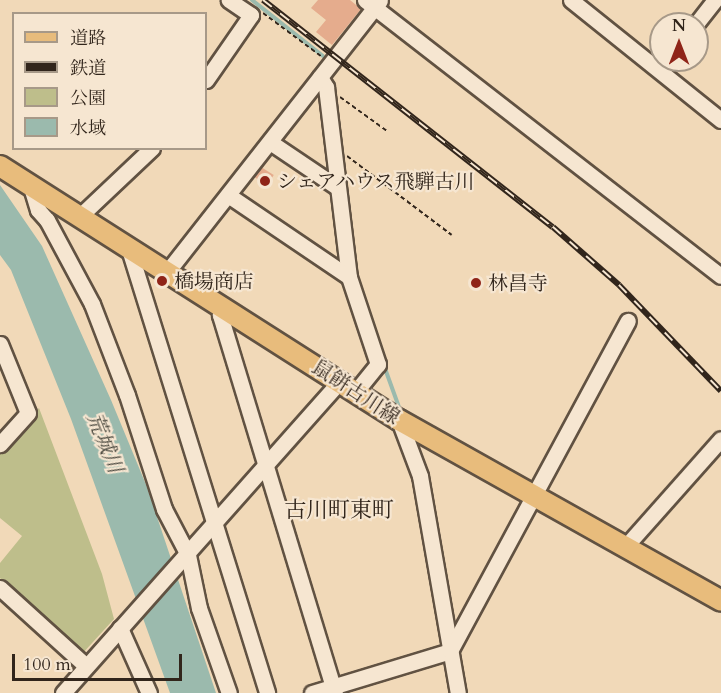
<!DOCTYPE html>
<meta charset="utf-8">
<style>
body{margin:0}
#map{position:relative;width:721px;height:693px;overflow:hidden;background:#f1d9b8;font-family:Cardo,"Noto Serif JP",serif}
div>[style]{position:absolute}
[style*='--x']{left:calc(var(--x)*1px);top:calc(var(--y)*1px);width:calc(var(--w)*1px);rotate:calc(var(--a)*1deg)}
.green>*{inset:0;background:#bebe8b}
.water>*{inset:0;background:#9bbaad}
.stream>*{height:4px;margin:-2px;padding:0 2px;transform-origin:2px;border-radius:2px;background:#9bbaad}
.building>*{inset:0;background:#e5ac8d;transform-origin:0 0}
.path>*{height:2px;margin-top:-1px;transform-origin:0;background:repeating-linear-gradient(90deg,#31251b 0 4.5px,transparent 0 7.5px)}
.roads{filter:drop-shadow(2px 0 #615242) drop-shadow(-2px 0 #615242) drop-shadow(0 2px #615242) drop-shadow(0 -2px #615242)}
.minor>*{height:15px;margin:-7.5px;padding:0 7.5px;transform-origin:7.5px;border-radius:7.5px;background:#f6e6d1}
.major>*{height:20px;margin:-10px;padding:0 10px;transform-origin:10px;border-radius:10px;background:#e8bc7c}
.rail>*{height:6px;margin-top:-3px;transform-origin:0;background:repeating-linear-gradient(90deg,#f6e6d1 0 11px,#31251b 0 22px);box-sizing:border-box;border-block:2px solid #31251b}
.dots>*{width:16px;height:16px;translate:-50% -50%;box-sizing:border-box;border:3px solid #f6e6d1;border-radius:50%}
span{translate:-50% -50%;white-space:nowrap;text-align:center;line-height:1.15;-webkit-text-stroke:4.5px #f6e6d1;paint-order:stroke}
.poi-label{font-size:20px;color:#31251b}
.left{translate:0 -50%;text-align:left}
.street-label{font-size:20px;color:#31251b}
.water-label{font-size:21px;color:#4c4a40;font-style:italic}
.quarter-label{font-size:22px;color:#31251b}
.legend{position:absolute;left:12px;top:12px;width:195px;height:138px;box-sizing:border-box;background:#f6e6d1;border:2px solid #a79988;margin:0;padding:8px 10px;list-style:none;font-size:18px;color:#31251b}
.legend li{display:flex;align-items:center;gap:12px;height:30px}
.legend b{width:30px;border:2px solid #a79988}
.north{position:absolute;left:649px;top:12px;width:60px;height:60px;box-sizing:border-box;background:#f6e6d1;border:2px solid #a79988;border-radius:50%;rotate:0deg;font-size:16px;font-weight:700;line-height:24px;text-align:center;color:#31251b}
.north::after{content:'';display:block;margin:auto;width:21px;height:27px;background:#8f2418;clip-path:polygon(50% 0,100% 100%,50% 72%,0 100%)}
.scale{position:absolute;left:12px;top:654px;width:170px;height:27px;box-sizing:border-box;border:3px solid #31251b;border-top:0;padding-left:8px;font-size:18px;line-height:21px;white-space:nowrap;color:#31251b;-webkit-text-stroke:4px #f6e6d1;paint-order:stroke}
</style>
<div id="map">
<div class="green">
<i style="clip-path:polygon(39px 408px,102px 574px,114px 619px,82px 654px,0 578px,0 563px,22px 536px,0 518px,0 453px)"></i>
</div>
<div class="water">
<i style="clip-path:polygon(0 185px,42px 246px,111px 400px,147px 487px,216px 693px,170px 693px,71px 419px,11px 270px,0 255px)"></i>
</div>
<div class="stream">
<i style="--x:252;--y:0;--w:90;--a:38.3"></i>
<i style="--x:383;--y:363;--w:50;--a:70.1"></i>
</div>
<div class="building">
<i style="clip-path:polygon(318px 0,350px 0,361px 9px,332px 45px,316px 32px,326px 20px,311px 8px)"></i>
<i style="left:261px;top:167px;width:15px;height:12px;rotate:32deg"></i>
</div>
<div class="path">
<i style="--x:263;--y:13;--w:72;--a:36.6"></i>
<i style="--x:340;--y:97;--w:58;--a:35.9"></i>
<i style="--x:347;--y:156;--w:131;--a:37"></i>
</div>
<div class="roads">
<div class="minor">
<i style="--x:365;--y:0;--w:450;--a:37.8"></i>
<i style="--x:571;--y:0;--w:192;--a:38.7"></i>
<i style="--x:696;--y:24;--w:31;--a:-52"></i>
<i style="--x:320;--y:77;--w:12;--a:59"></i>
<i style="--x:326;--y:87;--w:191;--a:83.1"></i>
<i style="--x:349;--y:277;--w:92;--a:71.6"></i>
<i style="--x:378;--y:364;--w:35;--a:129"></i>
<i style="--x:206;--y:80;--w:79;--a:-55.3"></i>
<i style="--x:251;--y:15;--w:27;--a:-146"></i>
<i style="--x:270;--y:142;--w:81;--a:33.9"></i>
<i style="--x:31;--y:187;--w:24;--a:73"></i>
<i style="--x:38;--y:210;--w:13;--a:48"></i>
<i style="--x:47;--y:220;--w:95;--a:61.8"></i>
<i style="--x:92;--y:304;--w:97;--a:69"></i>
<i style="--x:127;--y:395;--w:120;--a:72"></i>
<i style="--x:164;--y:509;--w:52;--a:62.4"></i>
<i style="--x:188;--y:555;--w:54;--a:78.3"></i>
<i style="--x:199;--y:608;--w:90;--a:70.6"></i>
<i style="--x:228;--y:195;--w:146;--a:34.1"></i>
<i style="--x:80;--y:216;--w:99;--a:-43.4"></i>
<i style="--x:129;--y:249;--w:465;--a:72.7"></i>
<i style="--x:167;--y:272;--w:345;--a:-51.9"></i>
<i style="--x:221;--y:306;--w:9;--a:96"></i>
<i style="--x:220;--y:315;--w:395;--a:73.1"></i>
<i style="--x:0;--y:344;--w:74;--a:67.9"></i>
<i style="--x:28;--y:413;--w:42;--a:132.1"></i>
<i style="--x:399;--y:420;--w:60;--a:69.4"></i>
<i style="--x:420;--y:476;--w:220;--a:80.1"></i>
<i style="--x:625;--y:547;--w:144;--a:-48.4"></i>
<i style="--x:0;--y:588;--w:116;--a:42.2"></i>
<i style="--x:120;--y:628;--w:71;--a:66"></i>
<i style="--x:63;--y:693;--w:417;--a:-48.4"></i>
<i style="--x:312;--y:693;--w:144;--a:-16.9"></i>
<i style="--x:450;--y:651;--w:375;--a:-61.7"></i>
</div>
<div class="major">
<i style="--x:0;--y:166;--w:473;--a:32.5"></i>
<i style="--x:399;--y:420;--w:369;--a:29.3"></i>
</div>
</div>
<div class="rail">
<i style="--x:263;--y:0;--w:368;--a:38.1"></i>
<i style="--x:553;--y:227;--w:88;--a:41.3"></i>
<i style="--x:619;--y:285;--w:147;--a:46.1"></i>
</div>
<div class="dots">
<i style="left:265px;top:181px;background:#8f2418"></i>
<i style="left:162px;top:281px;background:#8f2418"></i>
<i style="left:476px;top:283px;background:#8f2418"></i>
</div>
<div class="poi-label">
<span class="left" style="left:277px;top:181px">シェアハウス飛騨古川</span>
<span class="left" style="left:174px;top:281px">橋場商店</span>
<span class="left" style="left:488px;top:283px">林昌寺</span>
</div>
<div class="street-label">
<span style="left:356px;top:392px;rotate:33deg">鼠餅古川線</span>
</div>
<div class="water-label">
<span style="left:104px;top:443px;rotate:68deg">荒城川</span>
</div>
<div class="quarter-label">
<span style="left:339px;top:511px">古川町東町</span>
</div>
<ul class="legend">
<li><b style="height:8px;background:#e8bc7c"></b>道路</li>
<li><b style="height:8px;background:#31251b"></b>鉄道</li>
<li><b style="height:16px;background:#bebe8b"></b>公園</li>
<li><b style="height:16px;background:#9bbaad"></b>水域</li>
</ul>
<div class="north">N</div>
<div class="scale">100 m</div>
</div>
